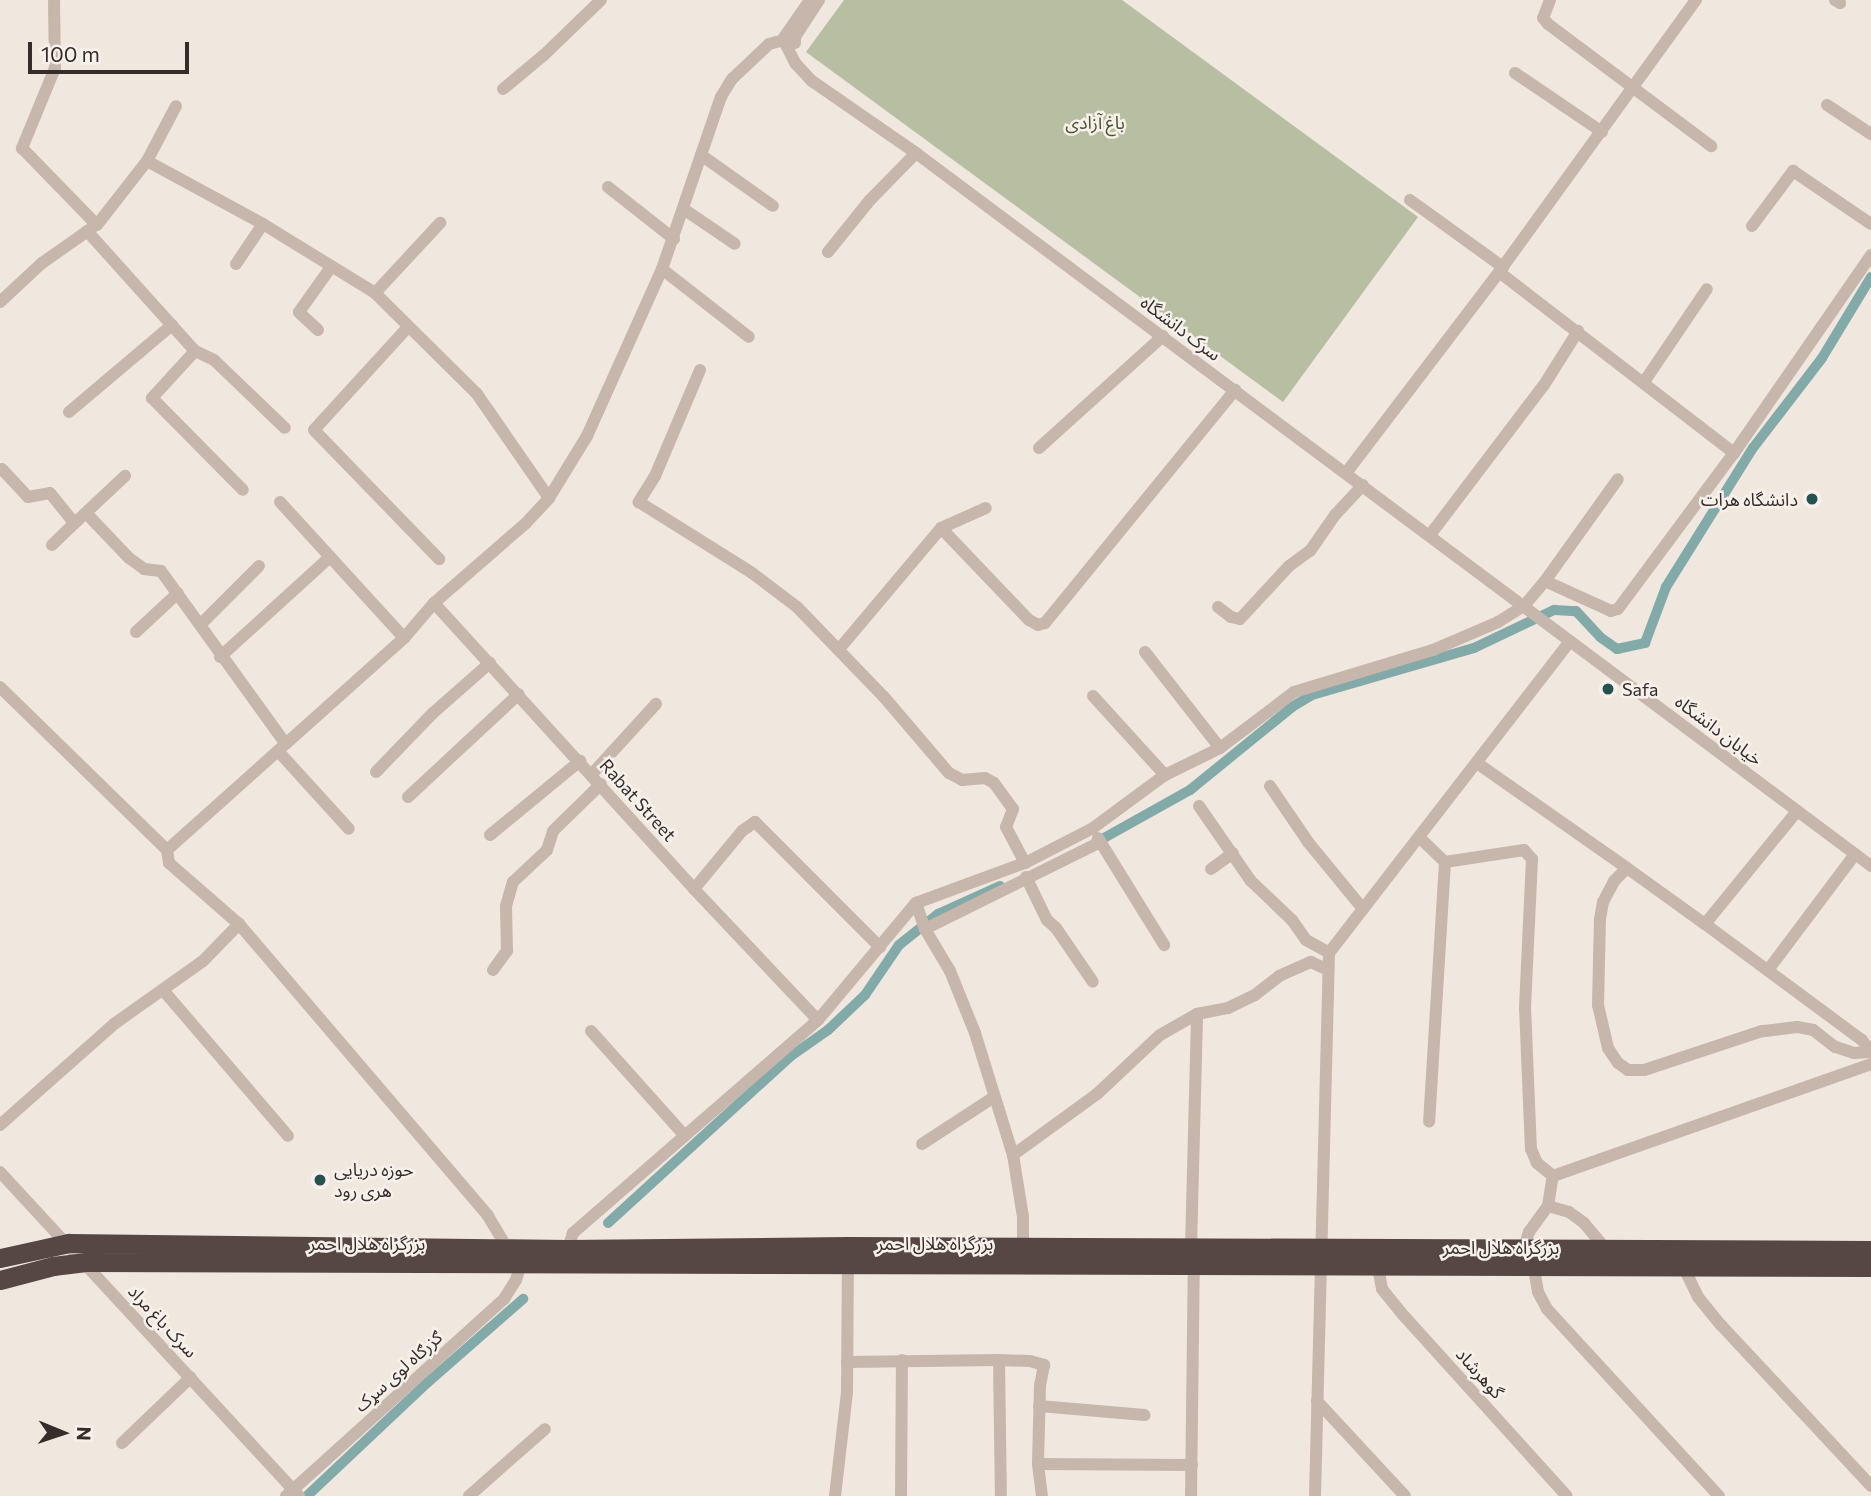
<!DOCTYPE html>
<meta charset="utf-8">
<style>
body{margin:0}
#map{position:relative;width:1871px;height:1496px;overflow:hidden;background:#f0e7df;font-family:Commissioner,"Noto Sans Arabic",sans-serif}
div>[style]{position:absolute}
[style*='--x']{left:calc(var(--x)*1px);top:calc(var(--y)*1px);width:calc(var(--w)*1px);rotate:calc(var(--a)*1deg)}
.green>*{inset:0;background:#b7bea1}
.canal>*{height:10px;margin:-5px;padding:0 5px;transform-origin:5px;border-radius:5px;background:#81aaa8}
.minor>*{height:12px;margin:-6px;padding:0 6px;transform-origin:6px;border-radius:6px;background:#c7b6ac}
.highway>*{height:19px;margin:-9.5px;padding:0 9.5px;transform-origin:9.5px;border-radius:9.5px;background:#564743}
.dots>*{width:19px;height:19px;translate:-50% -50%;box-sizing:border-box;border:4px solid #f8f1eb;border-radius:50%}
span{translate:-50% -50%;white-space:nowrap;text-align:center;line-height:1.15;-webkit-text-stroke:5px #f8f1eb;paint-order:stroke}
.park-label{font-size:18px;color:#495231}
.street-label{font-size:18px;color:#362d2a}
.poi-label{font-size:18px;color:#362d2a}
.right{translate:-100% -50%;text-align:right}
.left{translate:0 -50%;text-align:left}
.north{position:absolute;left:28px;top:1398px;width:70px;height:70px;-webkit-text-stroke:5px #f8f1eb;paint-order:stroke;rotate:92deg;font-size:19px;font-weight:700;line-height:28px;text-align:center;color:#362d2a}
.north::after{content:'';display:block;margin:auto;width:24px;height:32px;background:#362d2a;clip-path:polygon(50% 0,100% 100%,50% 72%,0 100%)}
.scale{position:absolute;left:28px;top:42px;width:161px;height:32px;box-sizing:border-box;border:4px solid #362d2a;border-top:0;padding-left:9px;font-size:21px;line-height:24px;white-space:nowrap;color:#362d2a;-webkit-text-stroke:5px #f8f1eb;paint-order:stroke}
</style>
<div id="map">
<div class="green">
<i style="clip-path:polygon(844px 0,1122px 0,1418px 217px,1283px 402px,806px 52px)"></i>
</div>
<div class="canal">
<i style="--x:1095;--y:843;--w:109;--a:-29.2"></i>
<i style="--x:1190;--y:790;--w:132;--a:-39.1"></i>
<i style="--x:1292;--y:707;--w:23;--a:-31"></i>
<i style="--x:1312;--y:695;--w:169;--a:-16.2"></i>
<i style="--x:1474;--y:648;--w:89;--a:-25.4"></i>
<i style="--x:1554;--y:610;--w:22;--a:3"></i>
<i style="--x:1576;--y:611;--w:35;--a:47"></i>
<i style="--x:1600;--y:637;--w:21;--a:35"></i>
<i style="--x:1617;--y:649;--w:29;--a:-12"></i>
<i style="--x:1645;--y:643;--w:60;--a:-69.4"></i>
<i style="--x:1666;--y:587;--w:164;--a:-58"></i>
<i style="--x:1753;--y:448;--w:113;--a:-52.5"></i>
<i style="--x:1822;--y:358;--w:95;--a:-58.8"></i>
<i style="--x:608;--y:1223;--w:248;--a:-42.4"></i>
<i style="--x:791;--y:1056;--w:45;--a:-35.1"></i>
<i style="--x:828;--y:1030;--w:51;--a:-43.4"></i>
<i style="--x:865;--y:995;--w:60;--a:-55.8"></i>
<i style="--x:899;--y:945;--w:50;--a:-38.5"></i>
<i style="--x:938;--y:914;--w:68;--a:-24.3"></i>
<i style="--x:307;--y:1496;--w:165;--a:-43.3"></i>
<i style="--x:427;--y:1383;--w:128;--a:-41.2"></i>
</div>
<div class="minor">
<i style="--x:54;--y:0;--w:68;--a:89.2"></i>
<i style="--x:55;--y:68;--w:87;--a:112.4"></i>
<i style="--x:22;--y:148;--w:107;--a:45.8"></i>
<i style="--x:97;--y:225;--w:81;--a:-52"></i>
<i style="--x:147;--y:161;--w:132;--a:28.5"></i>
<i style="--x:263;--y:224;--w:132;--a:31.6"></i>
<i style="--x:375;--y:293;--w:144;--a:44.7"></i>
<i style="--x:477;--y:394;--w:126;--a:55.3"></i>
<i style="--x:810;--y:0;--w:47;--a:124.7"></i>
<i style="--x:783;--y:39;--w:28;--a:63"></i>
<i style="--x:796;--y:64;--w:23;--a:47"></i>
<i style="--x:812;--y:81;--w:126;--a:34.7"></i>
<i style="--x:916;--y:153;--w:1192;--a:36.74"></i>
<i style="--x:1550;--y:0;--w:19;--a:111"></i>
<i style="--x:1543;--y:18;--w:8;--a:50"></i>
<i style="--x:1548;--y:24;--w:204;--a:36.8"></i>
<i style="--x:1835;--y:0;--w:6;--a:31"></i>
<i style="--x:795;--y:43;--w:6;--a:-90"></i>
<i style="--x:795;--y:37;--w:44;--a:-57"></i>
<i style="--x:1515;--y:73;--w:105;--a:34.1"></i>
<i style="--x:503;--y:89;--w:53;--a:-39.7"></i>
<i style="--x:544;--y:55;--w:79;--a:-44"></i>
<i style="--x:1827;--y:105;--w:53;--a:33.4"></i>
<i style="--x:701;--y:155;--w:88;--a:35.3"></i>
<i style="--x:147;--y:161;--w:62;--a:-62.2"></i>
<i style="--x:608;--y:187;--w:84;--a:38.2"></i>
<i style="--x:1410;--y:200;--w:115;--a:35.8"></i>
<i style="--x:685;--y:210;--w:60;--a:34.2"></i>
<i style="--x:1752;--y:226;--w:69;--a:-53.3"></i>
<i style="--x:1793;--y:171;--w:94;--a:34.2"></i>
<i style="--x:87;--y:231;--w:161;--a:48"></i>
<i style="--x:195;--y:351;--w:21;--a:25"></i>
<i style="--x:214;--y:360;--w:98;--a:43.8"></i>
<i style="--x:828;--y:252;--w:67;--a:-51.1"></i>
<i style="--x:870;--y:200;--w:66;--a:-45.6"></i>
<i style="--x:236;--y:264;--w:48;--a:-56"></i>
<i style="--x:662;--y:269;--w:110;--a:38"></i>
<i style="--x:1499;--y:272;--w:297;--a:37.6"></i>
<i style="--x:375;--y:293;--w:96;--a:-47.1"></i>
<i style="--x:0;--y:302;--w:57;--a:-42.9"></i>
<i style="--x:42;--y:263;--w:61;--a:-35"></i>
<i style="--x:408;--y:327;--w:139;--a:132.4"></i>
<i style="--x:314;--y:430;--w:180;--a:45.9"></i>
<i style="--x:318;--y:330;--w:26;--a:-137"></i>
<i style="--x:299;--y:312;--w:55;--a:-54.6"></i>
<i style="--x:195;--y:351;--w:64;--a:132.5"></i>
<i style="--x:152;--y:398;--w:129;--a:45.3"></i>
<i style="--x:700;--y:370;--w:115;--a:113"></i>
<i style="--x:655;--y:476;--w:31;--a:122"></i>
<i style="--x:639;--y:502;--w:133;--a:32.1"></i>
<i style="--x:752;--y:573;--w:56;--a:37.1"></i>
<i style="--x:797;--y:607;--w:125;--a:46"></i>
<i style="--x:884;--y:697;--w:100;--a:49.5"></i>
<i style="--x:949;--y:773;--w:15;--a:28"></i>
<i style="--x:962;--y:780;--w:23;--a:-5"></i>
<i style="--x:985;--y:778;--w:10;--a:29"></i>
<i style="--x:994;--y:783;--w:32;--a:54"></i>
<i style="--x:1013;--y:809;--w:19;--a:111"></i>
<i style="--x:1006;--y:827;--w:41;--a:62.2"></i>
<i style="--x:1644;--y:382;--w:112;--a:-55.9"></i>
<i style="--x:69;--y:412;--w:135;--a:-40.2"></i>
<i style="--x:1039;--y:448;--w:167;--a:-42.1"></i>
<i style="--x:2;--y:469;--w:38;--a:47"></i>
<i style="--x:28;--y:497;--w:22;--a:-10"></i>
<i style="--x:50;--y:493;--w:36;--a:51"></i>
<i style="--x:73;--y:521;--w:4;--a:0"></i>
<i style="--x:77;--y:521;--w:66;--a:-43.2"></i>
<i style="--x:1346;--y:473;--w:253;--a:-52.7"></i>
<i style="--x:1499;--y:272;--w:336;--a:-54.1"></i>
<i style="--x:280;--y:502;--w:184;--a:47.6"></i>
<i style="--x:86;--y:513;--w:62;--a:46.3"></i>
<i style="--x:129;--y:558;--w:19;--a:36"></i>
<i style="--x:144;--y:569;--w:17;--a:7"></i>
<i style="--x:161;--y:571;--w:213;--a:54.2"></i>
<i style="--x:941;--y:528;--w:127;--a:46.3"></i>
<i style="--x:1029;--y:620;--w:10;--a:29"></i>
<i style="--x:1038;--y:625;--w:7;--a:-16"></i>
<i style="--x:1045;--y:623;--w:301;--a:-50.8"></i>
<i style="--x:1430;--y:535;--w:188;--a:-52.8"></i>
<i style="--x:1544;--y:385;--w:64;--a:-57.8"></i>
<i style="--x:52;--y:545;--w:35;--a:-44"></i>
<i style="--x:1545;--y:581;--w:72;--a:24.4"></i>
<i style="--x:1611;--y:611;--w:7;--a:-16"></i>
<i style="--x:1618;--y:609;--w:194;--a:-53.4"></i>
<i style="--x:1734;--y:453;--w:241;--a:-55.3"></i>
<i style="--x:434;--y:603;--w:387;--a:47.7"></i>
<i style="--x:694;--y:889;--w:180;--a:46.6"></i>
<i style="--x:1218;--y:607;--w:16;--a:38"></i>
<i style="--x:1231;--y:617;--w:9;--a:13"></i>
<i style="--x:1240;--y:619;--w:72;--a:-47.2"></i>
<i style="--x:1289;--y:566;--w:26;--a:-36"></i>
<i style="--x:1310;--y:551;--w:44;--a:-55.2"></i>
<i style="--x:1335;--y:515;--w:41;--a:-47"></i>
<i style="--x:201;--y:624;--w:82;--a:-45"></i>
<i style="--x:136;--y:632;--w:57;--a:-42.9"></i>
<i style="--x:840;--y:648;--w:157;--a:-49.9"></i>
<i style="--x:941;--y:528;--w:49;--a:-24"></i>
<i style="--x:1145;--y:652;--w:122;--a:52"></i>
<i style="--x:220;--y:657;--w:149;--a:-42.3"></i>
<i style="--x:0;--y:687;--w:233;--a:44.3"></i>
<i style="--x:167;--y:850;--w:13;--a:81"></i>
<i style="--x:169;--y:863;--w:93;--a:41.1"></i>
<i style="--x:239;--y:924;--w:384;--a:49.5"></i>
<i style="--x:488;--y:1216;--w:37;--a:59"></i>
<i style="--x:1093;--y:696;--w:107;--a:47.7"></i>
<i style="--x:278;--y:751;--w:105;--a:47.7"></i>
<i style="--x:1477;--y:763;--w:183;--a:35"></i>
<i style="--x:1627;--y:868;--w:96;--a:35.7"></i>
<i style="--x:1705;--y:924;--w:195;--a:36.5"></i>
<i style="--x:1862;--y:1040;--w:15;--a:53"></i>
<i style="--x:1871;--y:1052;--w:17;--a:177"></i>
<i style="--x:1854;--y:1053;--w:20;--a:-162"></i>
<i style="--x:1835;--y:1047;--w:28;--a:-142"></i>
<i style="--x:1813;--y:1030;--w:16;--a:-169"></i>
<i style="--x:1797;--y:1027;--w:35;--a:173"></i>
<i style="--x:1762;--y:1031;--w:124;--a:161.7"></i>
<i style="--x:1644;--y:1070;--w:16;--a:180"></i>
<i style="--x:1628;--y:1070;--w:12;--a:-145"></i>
<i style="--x:1618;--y:1063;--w:18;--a:-124"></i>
<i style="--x:1608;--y:1048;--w:44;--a:-103.1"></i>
<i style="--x:1598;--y:1005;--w:86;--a:-88.7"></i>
<i style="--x:1600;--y:919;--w:17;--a:-80"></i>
<i style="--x:1603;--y:902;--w:24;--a:-62"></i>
<i style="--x:1614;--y:881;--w:18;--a:-45"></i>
<i style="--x:376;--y:772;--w:82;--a:-46"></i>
<i style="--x:433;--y:713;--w:76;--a:-41.3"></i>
<i style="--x:592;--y:774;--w:95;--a:-47.6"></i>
<i style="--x:1270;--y:786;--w:68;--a:55.8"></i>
<i style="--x:1308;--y:842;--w:87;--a:50.6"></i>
<i style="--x:408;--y:797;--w:151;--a:-42.9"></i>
<i style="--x:1199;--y:806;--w:91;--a:55.3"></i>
<i style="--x:1251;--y:881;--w:57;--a:43.6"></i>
<i style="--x:1292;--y:920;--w:24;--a:55"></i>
<i style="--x:1306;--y:940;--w:26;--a:29"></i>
<i style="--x:490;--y:835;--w:117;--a:-39.4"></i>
<i style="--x:1419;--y:837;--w:36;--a:44"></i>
<i style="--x:1445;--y:862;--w:260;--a:93.5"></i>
<i style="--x:1098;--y:838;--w:126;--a:58.3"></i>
<i style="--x:167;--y:850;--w:318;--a:-41.8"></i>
<i style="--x:404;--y:638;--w:46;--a:-49.4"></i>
<i style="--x:434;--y:603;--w:122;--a:-41"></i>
<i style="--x:526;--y:523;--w:34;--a:-47"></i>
<i style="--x:549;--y:498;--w:73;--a:-58.5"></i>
<i style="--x:587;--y:436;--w:183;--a:-65.8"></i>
<i style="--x:662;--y:269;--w:182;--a:-71.1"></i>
<i style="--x:721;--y:97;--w:21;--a:-59"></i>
<i style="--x:732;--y:79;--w:51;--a:-43.4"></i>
<i style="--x:769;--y:44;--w:27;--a:-15"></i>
<i style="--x:1445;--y:862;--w:80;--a:-8.6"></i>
<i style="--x:1524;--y:850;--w:12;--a:48"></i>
<i style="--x:1532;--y:859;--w:148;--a:92.7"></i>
<i style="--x:1525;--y:1007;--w:142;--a:87.6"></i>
<i style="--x:1531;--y:1149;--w:15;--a:67"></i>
<i style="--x:1537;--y:1163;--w:21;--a:39"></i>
<i style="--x:1211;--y:869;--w:27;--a:-36"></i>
<i style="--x:1026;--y:877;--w:48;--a:64"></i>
<i style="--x:1047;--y:920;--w:12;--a:42"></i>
<i style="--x:1056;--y:928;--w:65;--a:55.6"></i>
<i style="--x:694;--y:889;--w:75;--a:-50.4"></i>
<i style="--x:742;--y:831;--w:16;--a:-35"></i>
<i style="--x:755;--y:822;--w:177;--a:45"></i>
<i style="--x:916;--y:903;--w:28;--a:71"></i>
<i style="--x:925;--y:929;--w:49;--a:59.2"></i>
<i style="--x:950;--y:971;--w:67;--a:68"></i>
<i style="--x:975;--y:1033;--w:128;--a:72.7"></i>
<i style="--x:1013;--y:1155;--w:63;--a:80.8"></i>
<i style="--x:1023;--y:1217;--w:29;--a:90"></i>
<i style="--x:1705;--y:924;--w:146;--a:-50.8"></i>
<i style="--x:925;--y:929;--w:195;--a:-26.4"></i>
<i style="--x:493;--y:970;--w:24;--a:-54"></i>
<i style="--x:507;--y:951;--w:45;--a:-91.3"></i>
<i style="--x:506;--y:906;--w:25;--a:-74"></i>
<i style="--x:513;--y:882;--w:47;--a:-43.3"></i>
<i style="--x:547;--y:850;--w:20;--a:-72"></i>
<i style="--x:553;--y:831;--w:67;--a:-44.4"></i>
<i style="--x:1768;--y:970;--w:145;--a:-53.1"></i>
<i style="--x:163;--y:990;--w:192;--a:49.4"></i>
<i style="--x:591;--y:1031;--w:140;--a:48.2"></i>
<i style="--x:0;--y:1125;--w:152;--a:-41.5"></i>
<i style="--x:114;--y:1024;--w:109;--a:-35.3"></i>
<i style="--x:203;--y:961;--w:52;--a:-45.8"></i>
<i style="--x:922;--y:1144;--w:86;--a:-33.1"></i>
<i style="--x:1013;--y:1155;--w:104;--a:-36"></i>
<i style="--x:1097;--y:1094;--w:86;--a:-43.1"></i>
<i style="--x:1160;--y:1035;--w:43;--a:-29.6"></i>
<i style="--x:1197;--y:1014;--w:32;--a:-11"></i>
<i style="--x:1228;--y:1008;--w:30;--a:-26"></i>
<i style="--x:1255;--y:995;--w:31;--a:-38"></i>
<i style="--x:1279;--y:976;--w:35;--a:-24"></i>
<i style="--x:1311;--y:962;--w:19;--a:25"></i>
<i style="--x:0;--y:1172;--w:441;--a:47.3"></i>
<i style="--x:1553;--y:1176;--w:337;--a:-19.4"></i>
<i style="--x:1548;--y:1206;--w:22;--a:16"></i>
<i style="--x:1569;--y:1212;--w:19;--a:36"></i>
<i style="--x:1584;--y:1223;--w:35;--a:50"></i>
<i style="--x:1191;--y:1247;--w:233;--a:-88.5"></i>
<i style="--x:568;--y:1249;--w:17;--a:-73"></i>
<i style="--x:573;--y:1233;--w:325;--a:-41"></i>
<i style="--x:818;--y:1020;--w:153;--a:-50.1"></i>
<i style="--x:916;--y:903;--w:116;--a:-20.2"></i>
<i style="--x:1025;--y:863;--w:76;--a:-27.2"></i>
<i style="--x:1093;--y:828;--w:89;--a:-36.4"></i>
<i style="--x:1165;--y:775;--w:61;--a:-26.1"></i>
<i style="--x:1220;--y:748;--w:93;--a:-37.1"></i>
<i style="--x:1294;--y:692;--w:145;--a:-16.8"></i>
<i style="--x:1433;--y:650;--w:71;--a:-23.3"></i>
<i style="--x:1498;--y:622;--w:31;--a:-32"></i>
<i style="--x:1524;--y:606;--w:33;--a:-50"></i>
<i style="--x:1545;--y:581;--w:125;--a:-54.4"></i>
<i style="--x:1524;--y:1249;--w:18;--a:-74"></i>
<i style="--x:1529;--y:1232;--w:32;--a:-54"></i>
<i style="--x:1548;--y:1206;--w:30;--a:-81"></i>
<i style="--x:1683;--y:1266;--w:34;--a:64"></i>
<i style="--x:1698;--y:1297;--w:36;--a:51"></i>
<i style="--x:1721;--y:1325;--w:220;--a:47"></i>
<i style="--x:1378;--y:1268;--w:21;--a:79"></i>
<i style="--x:1382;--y:1289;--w:36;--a:51"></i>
<i style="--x:1405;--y:1317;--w:241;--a:47.9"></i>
<i style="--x:1534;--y:1269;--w:23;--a:80"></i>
<i style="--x:1538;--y:1292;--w:19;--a:62"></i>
<i style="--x:1547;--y:1309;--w:254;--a:47.4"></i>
<i style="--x:999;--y:1360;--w:136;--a:89.2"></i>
<i style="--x:847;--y:1362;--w:152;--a:-0.8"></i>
<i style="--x:999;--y:1360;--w:31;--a:2"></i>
<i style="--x:1030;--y:1361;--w:15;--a:16"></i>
<i style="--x:1044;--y:1365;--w:21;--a:101"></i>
<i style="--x:1040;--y:1386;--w:78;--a:91.5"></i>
<i style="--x:1038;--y:1464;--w:32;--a:83"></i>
<i style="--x:1317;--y:1401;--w:129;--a:47.2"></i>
<i style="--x:1039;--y:1406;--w:106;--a:4.9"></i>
<i style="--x:122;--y:1443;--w:95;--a:-43.7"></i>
<i style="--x:1038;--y:1464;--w:154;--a:0.4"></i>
<i style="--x:286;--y:1496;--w:294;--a:-42.1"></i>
<i style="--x:504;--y:1299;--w:22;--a:-58"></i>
<i style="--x:516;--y:1280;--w:17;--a:-73"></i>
<i style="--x:469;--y:1496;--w:101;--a:-41.4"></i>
<i style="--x:835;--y:1496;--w:105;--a:-83.4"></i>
<i style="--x:847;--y:1392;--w:132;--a:-89.6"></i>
<i style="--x:901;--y:1496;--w:136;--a:-89.6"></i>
<i style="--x:1191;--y:1496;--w:230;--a:-89.3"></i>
<i style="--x:1315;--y:1496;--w:543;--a:-88.52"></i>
<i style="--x:1329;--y:953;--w:394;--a:-52.3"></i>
</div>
<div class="highway">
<i style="--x:0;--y:1258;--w:71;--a:-12.3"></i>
<i style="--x:69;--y:1243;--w:499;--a:0.7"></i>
<i style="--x:568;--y:1249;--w:280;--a:-0.6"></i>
<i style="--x:848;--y:1246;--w:1023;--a:0.22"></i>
<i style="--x:0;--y:1280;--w:55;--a:-14.8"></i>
<i style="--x:53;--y:1266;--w:33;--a:-7"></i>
<i style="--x:86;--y:1262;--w:1785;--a:0.16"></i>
</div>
<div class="dots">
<i style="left:1812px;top:499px;background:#245352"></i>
<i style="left:1608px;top:689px;background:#245352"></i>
<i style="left:320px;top:1180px;background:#245352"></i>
</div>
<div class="park-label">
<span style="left:1095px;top:122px">باغ آزادی</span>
</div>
<div class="street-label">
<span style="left:1181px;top:328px;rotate:37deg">سرک دانشگاه</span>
<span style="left:1719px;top:730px;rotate:37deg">خیابان دانشگاه</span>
<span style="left:638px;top:800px;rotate:48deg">Rabat Street</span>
<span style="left:367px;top:1243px">بزرگراه هلال احمر</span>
<span style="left:935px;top:1243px">بزرگراه هلال احمر</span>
<span style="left:1501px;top:1247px">بزرگراه هلال احمر</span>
<span style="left:163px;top:1321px;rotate:47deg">سرک باغ مراد</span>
<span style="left:398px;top:1371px;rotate:-42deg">ګزرګاه لوی سړک</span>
<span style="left:1480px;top:1373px;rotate:48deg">گوهرشاد</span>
</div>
<div class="poi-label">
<span class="right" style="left:1798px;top:499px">دانشگاه هرات</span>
<span class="left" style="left:1622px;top:689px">Safa</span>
<span class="left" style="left:334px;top:1180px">حوزه دریایی<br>هری رود</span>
</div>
<div class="north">N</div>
<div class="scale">100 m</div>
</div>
